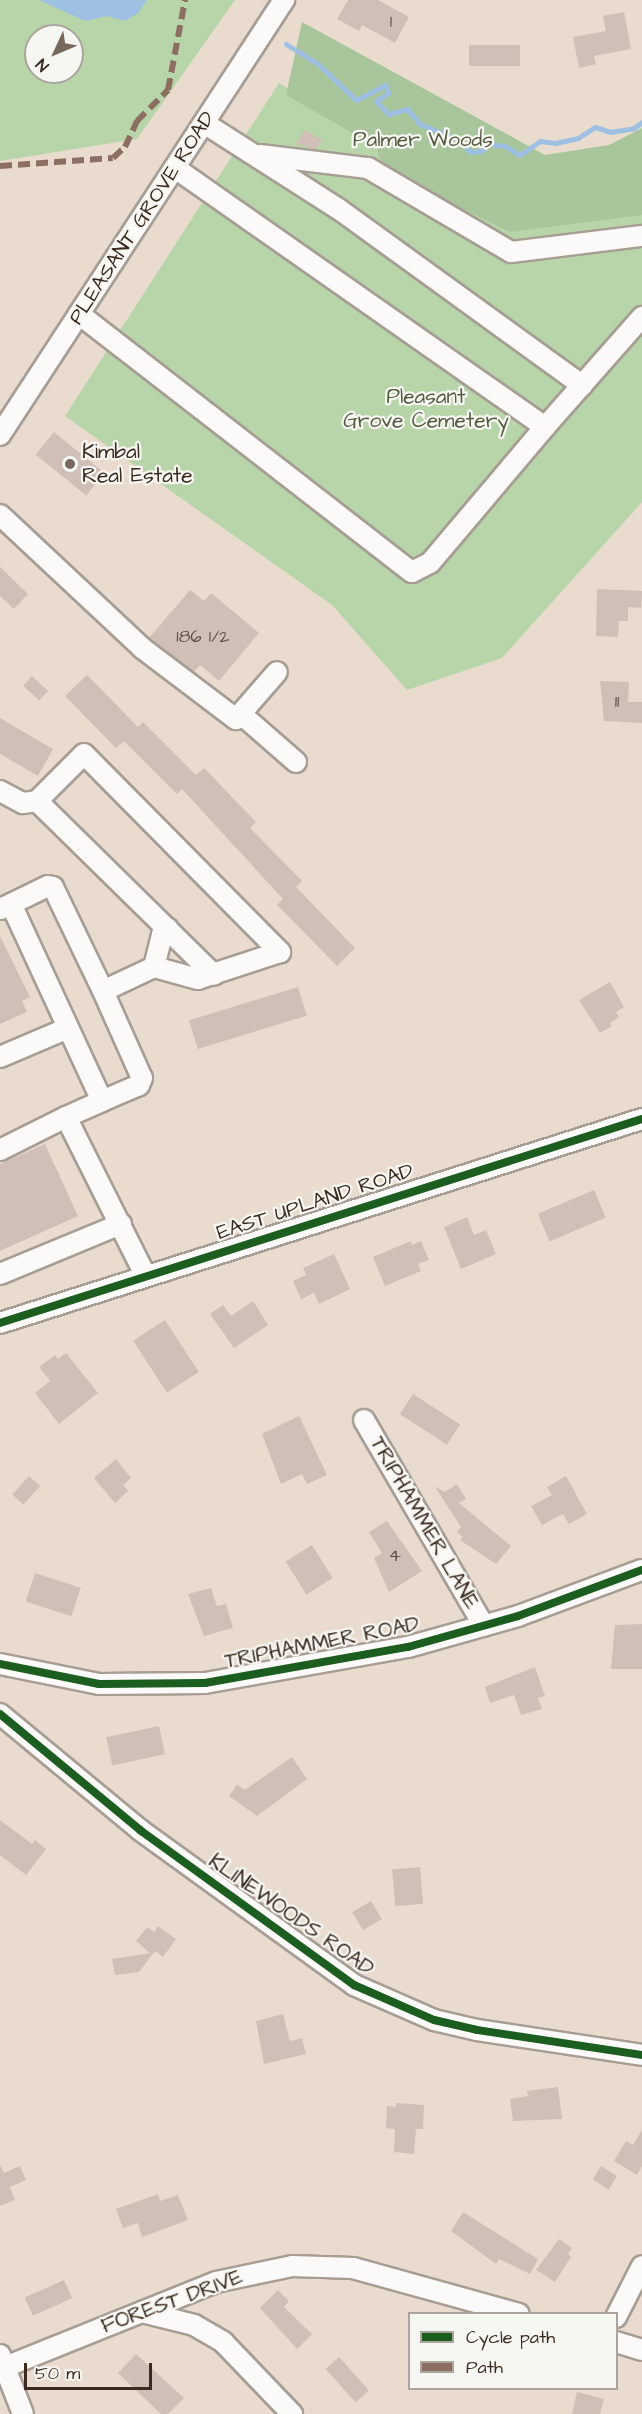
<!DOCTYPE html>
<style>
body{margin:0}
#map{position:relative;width:642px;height:2414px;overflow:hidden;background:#e9dcce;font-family:"Architects Daughter",sans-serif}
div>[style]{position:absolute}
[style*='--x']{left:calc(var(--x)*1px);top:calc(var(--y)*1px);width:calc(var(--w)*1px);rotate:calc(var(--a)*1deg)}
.green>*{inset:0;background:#b7d5a8}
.forest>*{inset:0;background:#a8c59c}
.water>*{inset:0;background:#9dc0e3}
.stream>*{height:5px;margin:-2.5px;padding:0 2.5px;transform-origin:2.5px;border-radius:2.5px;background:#9dc0e3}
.building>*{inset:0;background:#d0bfb7;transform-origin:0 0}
.roads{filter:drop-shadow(2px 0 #a69d94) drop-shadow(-2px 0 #a69d94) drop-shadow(0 2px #a69d94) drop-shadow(0 -2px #a69d94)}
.minor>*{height:20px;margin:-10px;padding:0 10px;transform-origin:10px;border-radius:10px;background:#fcfaf8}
.quiet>*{height:6px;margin-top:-3px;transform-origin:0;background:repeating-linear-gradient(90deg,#8d6e63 0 12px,transparent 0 18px)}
.cycleway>*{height:8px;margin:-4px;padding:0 4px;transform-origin:4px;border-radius:4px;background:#1b5e20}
.dots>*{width:16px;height:16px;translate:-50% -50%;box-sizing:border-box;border:3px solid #f6f6f2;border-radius:50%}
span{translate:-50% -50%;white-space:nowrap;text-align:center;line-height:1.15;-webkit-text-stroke:4.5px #f6f6f2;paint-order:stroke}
.number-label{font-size:18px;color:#604f44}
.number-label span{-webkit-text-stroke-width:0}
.park-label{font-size:21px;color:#545c3e}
.street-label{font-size:21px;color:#3b2a1e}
.poi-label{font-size:21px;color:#3b2a1e}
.left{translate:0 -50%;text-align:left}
.legend{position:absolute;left:408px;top:2312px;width:210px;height:78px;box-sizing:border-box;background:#f6f6f2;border:2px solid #aba49d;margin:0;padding:8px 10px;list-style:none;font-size:18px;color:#3b2a1e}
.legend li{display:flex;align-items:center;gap:12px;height:30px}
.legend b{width:30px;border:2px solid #aba49d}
.north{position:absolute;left:24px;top:24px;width:60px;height:60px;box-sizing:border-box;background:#f6f6f2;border:2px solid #aba49d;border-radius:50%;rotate:226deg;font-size:16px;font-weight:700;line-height:24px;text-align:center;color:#3b2a1e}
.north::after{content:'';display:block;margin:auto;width:21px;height:27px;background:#78685c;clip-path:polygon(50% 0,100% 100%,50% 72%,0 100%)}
.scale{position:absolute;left:24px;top:2363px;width:128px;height:27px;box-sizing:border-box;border:3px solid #3b2a1e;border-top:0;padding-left:8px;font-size:18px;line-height:21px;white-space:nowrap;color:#3b2a1e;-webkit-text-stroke:4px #f6f6f2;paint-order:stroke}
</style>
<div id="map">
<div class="green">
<i style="clip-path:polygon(evenodd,0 0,235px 0,137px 139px,0 161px,0 0,36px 36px,72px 36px,72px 72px,36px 72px,36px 36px)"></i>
<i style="clip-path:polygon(279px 83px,421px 172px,642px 205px,642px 502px,502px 658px,407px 690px,332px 605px,65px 416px)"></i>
</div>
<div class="forest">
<i style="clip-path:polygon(302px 22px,545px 155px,609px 145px,642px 128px,642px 215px,510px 232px,382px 170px,377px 147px,286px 95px)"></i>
</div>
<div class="water">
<i style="clip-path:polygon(39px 0,147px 0,138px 13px,125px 21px,107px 16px,85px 21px)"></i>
</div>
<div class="stream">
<i style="--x:286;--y:44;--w:36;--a:32"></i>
<i style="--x:317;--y:63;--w:54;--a:43.5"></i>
<i style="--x:356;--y:100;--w:33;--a:-27"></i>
<i style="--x:385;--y:85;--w:9;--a:69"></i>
<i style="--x:388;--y:93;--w:14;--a:146"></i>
<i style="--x:376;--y:101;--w:18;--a:47"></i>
<i style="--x:388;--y:114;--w:20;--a:-15"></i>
<i style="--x:407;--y:109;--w:20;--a:49"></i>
<i style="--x:420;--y:124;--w:44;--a:22.5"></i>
<i style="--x:461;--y:141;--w:14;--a:51"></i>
<i style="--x:470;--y:152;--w:11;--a:-5"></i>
<i style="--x:481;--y:151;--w:10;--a:-45"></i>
<i style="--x:488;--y:144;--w:17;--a:7"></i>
<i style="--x:505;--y:146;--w:17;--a:31"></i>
<i style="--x:520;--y:155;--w:24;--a:-35"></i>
<i style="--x:540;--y:141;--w:15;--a:8"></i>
<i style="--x:555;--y:143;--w:24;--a:-12"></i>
<i style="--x:578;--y:138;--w:20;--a:-33"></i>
<i style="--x:595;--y:127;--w:16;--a:18"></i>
<i style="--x:610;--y:132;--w:24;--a:-9"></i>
<i style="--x:634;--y:128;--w:10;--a:-37"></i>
</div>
<div class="building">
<i style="clip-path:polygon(348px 0,378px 0,409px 17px,395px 43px,362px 25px,359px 31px,337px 19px)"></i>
<i style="clip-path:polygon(624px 12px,631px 49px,594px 56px,596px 64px,579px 68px,573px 37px,606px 31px,603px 16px)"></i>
<i style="left:520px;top:45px;width:21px;height:51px;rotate:90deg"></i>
<i style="clip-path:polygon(305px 130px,322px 140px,316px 150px,296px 143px)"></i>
<i style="left:54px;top:432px;width:65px;height:29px;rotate:39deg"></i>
<i style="clip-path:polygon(0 567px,28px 594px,14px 609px,0 596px)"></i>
<i style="clip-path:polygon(597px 589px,642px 591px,641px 608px,628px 607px,628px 621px,619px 621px,618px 637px,596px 636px)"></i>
<i style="clip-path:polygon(190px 590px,204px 601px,211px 593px,259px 633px,219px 681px,200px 665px,194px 672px,149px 638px)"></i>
<i style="clip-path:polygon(87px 675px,138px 727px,143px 722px,196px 775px,204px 768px,256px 822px,250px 828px,302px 881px,296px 887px,355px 948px,337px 966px,277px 905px,283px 899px,182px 789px,177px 794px,124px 741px,116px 748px,65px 696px)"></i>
<i style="left:32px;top:676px;width:22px;height:13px;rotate:43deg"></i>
<i style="clip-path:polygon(600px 681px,629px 682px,628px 702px,642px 702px,642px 723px,604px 721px)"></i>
<i style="clip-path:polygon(0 718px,53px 749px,38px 776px,0 754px)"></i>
<i style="clip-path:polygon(0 936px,30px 997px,22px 1001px,27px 1012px,0 1024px)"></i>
<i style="clip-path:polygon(610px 982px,624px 1007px,616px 1012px,619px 1017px,610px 1023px,612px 1026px,600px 1033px,579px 1000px)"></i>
<i style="left:298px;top:987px;width:30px;height:114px;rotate:73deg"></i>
<i style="clip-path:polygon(45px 1144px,78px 1216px,0 1251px,0 1164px)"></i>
<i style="left:594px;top:1190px;width:30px;height:61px;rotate:67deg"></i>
<i style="clip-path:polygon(467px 1217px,474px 1235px,486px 1230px,496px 1254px,461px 1269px,444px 1227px)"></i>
<i style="clip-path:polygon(411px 1241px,412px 1245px,421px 1241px,429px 1260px,418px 1264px,421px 1271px,385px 1286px,373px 1257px)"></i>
<i style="clip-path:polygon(334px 1254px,350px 1289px,319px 1304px,314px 1293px,301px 1299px,293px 1281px,306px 1275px,303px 1268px)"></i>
<i style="clip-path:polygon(253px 1301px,268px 1325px,234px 1348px,210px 1314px,223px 1305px,231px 1316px)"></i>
<i style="left:165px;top:1320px;width:62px;height:38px;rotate:57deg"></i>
<i style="clip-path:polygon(66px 1353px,98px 1393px,59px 1424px,35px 1393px,50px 1381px,39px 1367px,55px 1355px,58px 1359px)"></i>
<i style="left:413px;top:1394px;width:56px;height:24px;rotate:33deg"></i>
<i style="clip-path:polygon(299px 1416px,327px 1475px,307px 1484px,302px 1474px,281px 1484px,262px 1434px)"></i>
<i style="clip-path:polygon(116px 1459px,131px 1478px,123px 1485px,128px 1491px,115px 1503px,94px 1478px)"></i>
<i style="left:29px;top:1476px;width:15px;height:25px;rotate:42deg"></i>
<i style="clip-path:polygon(566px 1476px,587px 1514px,569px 1524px,563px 1514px,542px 1525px,531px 1506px,552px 1495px,547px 1487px)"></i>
<i style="clip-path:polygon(457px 1484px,466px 1499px,459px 1503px,511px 1546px,496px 1564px,460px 1540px,463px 1537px,457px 1532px,461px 1527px,435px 1487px,445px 1492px)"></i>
<i style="clip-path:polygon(387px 1521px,422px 1571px,389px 1592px,374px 1558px,382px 1553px,369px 1532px)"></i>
<i style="left:312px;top:1545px;width:39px;height:31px;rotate:58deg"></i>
<i style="left:35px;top:1573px;width:48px;height:30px;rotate:18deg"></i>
<i style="clip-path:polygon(211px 1588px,217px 1606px,226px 1604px,233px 1628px,204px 1636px,188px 1594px)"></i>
<i style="clip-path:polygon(642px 1624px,642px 1669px,611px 1669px,615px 1625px)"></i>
<i style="clip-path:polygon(535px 1667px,545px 1696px,538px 1698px,542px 1709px,521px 1715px,514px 1695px,490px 1703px,485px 1687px)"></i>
<i style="left:159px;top:1726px;width:29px;height:54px;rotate:78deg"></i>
<i style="clip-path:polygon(292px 1757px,307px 1779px,257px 1816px,229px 1796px,237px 1785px,245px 1790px)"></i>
<i style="clip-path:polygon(0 1820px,32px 1844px,35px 1840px,46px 1849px,26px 1875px,0 1855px)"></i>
<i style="left:420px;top:1867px;width:37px;height:28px;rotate:85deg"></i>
<i style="left:371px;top:1901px;width:21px;height:22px;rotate:59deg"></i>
<i style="clip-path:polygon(158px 1926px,176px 1939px,163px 1957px,155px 1951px,139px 1972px,115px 1975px,112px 1959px,150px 1953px,136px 1941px,147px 1927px,154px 1932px)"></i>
<i style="clip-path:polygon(283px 2014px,290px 2041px,302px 2038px,306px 2054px,264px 2064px,256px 2021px)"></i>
<i style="clip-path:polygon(558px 2087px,562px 2119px,513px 2121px,510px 2099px,528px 2096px,527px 2091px)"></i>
<i style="clip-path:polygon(396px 2103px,424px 2105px,423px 2129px,416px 2129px,414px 2154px,394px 2152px,395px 2129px,386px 2128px,387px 2106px,396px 2107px)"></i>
<i style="clip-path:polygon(642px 2130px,642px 2166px,637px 2175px,614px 2161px,626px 2141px,633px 2145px)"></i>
<i style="clip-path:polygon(0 2165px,4px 2173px,20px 2166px,26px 2180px,10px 2187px,15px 2200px,0 2206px)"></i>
<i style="left:601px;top:2166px;width:19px;height:16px;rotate:32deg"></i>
<i style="clip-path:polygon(158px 2194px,160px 2201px,178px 2195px,188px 2220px,142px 2237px,138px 2223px,123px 2228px,116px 2209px)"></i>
<i style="clip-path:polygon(463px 2212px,538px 2259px,530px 2274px,499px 2259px,496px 2264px,451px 2231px)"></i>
<i style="clip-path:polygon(559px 2239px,572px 2248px,568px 2254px,571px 2257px,555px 2282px,536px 2270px)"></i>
<i style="left:64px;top:2280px;width:20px;height:43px;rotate:66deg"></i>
<i style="clip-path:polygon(278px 2290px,289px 2301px,284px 2307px,312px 2334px,297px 2349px,260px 2308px)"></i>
<i style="clip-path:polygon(136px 2354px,184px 2398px,168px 2414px,161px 2414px,118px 2373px)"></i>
<i style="left:339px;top:2357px;width:45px;height:18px;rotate:48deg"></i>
<i style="clip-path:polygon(577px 2392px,604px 2399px,600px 2414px,572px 2414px)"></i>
</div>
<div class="roads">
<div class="minor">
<i style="--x:204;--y:123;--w:161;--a:32.6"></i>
<i style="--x:340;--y:210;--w:299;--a:35.9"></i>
<i style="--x:582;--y:385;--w:56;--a:131.4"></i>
<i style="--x:260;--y:155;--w:109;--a:6.9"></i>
<i style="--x:368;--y:168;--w:166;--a:30.4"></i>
<i style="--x:511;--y:252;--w:132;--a:-7"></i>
<i style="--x:79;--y:314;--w:421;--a:37.8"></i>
<i style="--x:412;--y:572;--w:20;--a:-27"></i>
<i style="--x:430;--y:563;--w:178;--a:-49.8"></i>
<i style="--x:545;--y:427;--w:452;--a:-145"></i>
<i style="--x:582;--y:385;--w:91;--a:-48.6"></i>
<i style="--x:0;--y:435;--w:520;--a:-56.86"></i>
<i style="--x:0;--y:515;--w:195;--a:43.1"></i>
<i style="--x:142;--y:648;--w:118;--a:37.1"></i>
<i style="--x:236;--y:719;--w:62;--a:-48.9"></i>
<i style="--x:241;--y:714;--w:73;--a:41.1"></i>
<i style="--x:0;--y:791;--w:26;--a:28"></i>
<i style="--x:23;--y:803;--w:14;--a:-8"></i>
<i style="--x:37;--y:801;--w:66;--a:-45"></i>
<i style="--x:84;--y:754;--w:279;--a:45.3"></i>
<i style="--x:280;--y:952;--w:86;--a:161.8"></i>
<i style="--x:198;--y:979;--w:46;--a:-164.7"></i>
<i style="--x:154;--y:967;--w:56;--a:154.8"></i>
<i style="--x:37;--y:801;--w:248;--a:44.5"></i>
<i style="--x:11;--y:904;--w:41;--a:-25.9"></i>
<i style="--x:48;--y:886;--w:5;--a:11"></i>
<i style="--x:53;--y:887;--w:115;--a:64.3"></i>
<i style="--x:103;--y:991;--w:95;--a:65.9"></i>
<i style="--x:142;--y:1078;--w:8;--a:113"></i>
<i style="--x:139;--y:1085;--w:40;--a:156.6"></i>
<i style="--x:0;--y:909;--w:12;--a:-24"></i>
<i style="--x:11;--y:904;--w:217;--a:65.2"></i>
<i style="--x:102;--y:1101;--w:39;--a:156"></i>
<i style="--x:66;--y:1117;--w:177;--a:63.4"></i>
<i style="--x:154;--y:967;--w:34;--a:-76"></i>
<i style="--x:162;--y:934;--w:8;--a:-45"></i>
<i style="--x:0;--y:1057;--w:74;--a:-23.1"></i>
<i style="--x:0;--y:1150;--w:74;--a:-26.6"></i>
<i style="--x:0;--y:1274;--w:131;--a:-22.5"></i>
<i style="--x:0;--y:1323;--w:674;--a:-17.63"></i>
<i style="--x:364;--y:1420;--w:238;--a:59.8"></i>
<i style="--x:0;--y:1664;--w:101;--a:11.4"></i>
<i style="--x:99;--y:1684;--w:106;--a:-0.5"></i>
<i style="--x:205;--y:1683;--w:206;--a:-10.1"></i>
<i style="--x:408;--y:1647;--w:114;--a:-15.7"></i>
<i style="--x:518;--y:1616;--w:132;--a:-20.4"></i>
<i style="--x:0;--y:1714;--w:182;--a:39.6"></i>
<i style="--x:140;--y:1830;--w:264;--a:35.9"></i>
<i style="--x:354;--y:1985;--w:87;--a:23.6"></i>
<i style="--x:434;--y:2020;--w:44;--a:13.1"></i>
<i style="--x:477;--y:2030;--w:167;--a:8.6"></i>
<i style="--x:142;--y:2312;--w:54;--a:14"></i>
<i style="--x:194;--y:2325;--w:34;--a:30"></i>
<i style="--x:223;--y:2342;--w:100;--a:46.2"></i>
<i style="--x:616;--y:2317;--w:57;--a:-63"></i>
<i style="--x:616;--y:2342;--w:27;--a:17"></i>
<i style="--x:0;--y:2355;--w:63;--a:68.7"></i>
<i style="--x:5;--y:2367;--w:227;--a:-21.9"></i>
<i style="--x:216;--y:2282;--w:78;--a:-11.9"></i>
<i style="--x:292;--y:2266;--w:61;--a:1.9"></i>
<i style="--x:353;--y:2268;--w:172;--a:15.5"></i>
</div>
</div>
<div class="quiet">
<i style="--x:0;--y:166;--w:113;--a:-4"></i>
<i style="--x:113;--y:158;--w:16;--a:-43"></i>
<i style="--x:125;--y:147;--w:29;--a:-65"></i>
<i style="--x:137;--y:121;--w:44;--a:-45"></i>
<i style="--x:168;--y:90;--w:92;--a:-79.3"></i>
</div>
<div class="cycleway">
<i style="--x:0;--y:1323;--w:674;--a:-17.63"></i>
<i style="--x:0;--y:1664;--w:101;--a:11.4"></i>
<i style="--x:99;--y:1684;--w:106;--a:-0.5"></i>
<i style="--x:205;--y:1683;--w:206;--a:-10.1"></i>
<i style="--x:408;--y:1647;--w:114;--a:-15.7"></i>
<i style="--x:518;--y:1616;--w:132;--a:-20.4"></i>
<i style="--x:0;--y:1714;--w:182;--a:39.6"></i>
<i style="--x:140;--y:1830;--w:264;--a:35.9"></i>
<i style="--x:354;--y:1985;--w:87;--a:23.6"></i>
<i style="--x:434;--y:2020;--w:44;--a:13.1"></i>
<i style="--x:477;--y:2030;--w:167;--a:8.6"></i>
</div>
<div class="dots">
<i style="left:70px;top:464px;background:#78685c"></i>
</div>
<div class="number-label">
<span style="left:391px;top:22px">1</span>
<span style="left:203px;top:637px">186 1/2</span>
<span style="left:617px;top:702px">11</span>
<span style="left:395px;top:1556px">4</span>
</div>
<div class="park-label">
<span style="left:423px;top:140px">Palmer Woods</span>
<span style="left:426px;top:409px">Pleasant<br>Grove Cemetery</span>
</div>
<div class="street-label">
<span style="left:142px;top:218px;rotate:-57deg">PLEASANT GROVE ROAD</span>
<span style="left:315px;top:1202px;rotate:-18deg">EAST UPLAND ROAD</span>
<span style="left:424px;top:1523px;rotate:60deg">TRIPHAMMER LANE</span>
<span style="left:322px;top:1643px;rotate:-11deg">TRIPHAMMER ROAD</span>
<span style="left:291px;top:1915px;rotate:35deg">KLINEWOODS ROAD</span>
<span style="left:172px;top:2302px;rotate:-20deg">FOREST DRIVE</span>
</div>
<div class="poi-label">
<span class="left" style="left:82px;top:464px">Kimbal<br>Real Estate</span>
</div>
<ul class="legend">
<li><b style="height:8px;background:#1b5e20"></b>Cycle path</li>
<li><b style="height:8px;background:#8d6e63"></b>Path</li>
</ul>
<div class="north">N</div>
<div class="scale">50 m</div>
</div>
